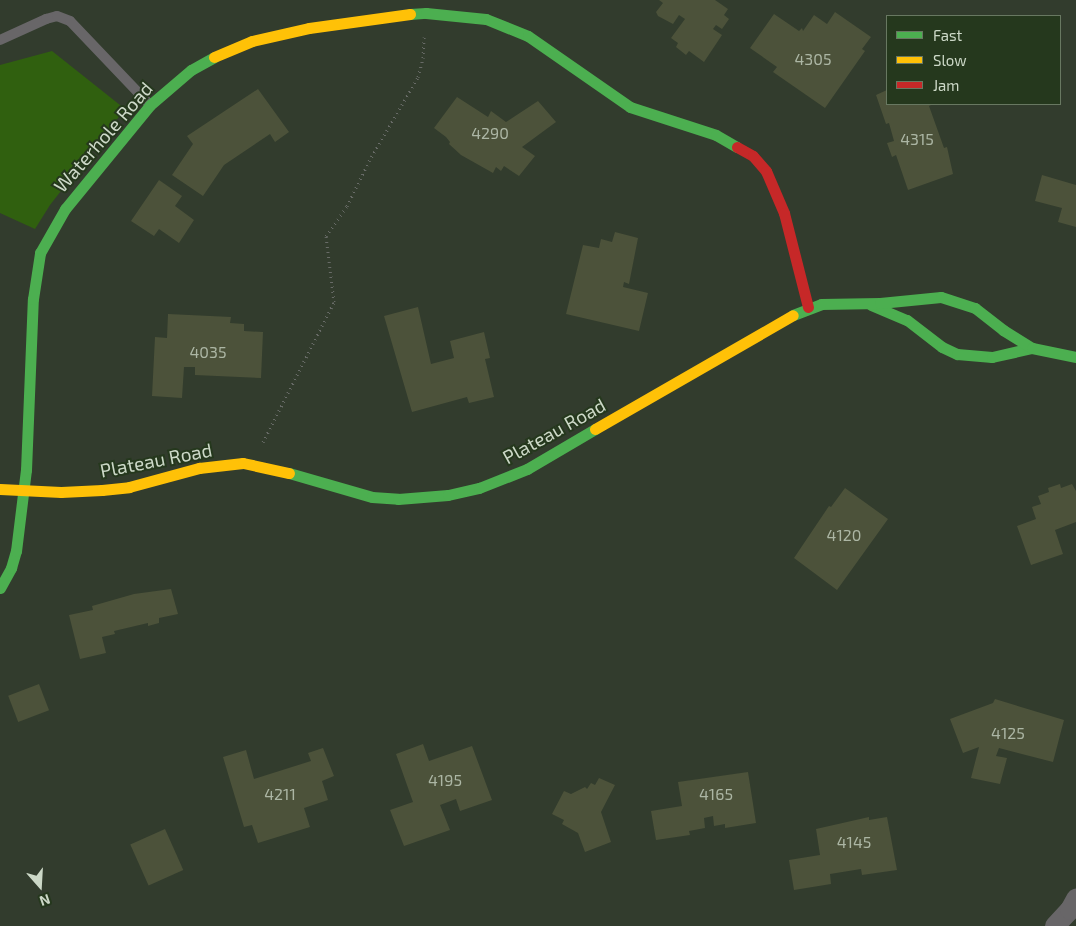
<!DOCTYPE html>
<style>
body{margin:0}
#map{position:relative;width:1076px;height:926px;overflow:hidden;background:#323c2d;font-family:"Exo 2",sans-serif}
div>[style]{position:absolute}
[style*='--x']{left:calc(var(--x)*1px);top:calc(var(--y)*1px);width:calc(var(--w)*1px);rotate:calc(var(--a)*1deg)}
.green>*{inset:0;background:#30600f}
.building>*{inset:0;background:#4c523a;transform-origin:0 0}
.path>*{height:3px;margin-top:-1.5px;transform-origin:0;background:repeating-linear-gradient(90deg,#686b67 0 1px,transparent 0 5px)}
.lane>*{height:10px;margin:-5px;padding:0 5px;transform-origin:5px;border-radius:5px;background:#686668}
.street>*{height:20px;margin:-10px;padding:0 10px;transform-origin:10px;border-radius:10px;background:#686668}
.fast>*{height:11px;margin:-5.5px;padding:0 5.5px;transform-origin:5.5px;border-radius:5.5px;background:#4caf50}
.slow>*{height:11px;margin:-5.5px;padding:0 5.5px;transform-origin:5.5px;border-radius:5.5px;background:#ffc107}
.jam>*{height:11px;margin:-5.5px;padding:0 5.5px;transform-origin:5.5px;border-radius:5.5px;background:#c62828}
span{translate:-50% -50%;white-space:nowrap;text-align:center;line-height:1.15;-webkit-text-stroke:4px #25381d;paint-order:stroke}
.number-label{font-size:16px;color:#acb6a4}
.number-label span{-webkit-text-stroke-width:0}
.street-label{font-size:19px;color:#ccd8c7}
.legend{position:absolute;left:886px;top:15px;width:175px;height:90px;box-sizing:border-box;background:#25381d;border:1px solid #687861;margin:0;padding:6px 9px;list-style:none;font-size:15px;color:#ccd8c7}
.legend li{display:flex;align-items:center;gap:10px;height:25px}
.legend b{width:25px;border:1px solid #687861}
.north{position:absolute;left:15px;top:861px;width:50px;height:50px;-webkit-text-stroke:4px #25381d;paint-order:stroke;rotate:161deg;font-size:14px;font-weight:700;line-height:20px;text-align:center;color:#ccd8c7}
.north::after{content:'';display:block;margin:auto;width:18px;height:22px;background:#ccd8c7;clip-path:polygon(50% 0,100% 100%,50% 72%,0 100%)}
</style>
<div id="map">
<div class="green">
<i style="clip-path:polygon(52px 51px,125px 109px,50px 205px,35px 229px,0 213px,0 65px)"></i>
</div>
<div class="building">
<i style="clip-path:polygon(659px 0,715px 0,728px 9px,724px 15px,729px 19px,722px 29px,716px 25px,713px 29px,722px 35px,704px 62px,689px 51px,686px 55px,676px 47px,678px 43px,671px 38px,685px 19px,679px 15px,673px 24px,658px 16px,656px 12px,663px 3px)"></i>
<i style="clip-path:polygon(835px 12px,871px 37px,862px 49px,865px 51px,825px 108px,773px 72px,777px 67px,750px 48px,774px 14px,799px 31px,802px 28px,803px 31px,814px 15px,827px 24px)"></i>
<i style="clip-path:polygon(258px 89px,289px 132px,275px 142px,270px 134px,224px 165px,203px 196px,172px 175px,193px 144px,187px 136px)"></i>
<i style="clip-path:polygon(887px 90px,887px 104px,933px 104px,929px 106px,944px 148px,947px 147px,953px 174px,908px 190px,896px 155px,892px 157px,887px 143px,894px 141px,889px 123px,886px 124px,876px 95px)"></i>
<i style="clip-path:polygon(457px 97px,488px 117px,491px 111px,506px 122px,538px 101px,556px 122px,522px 147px,535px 156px,519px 176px,504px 166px,501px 171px,496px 167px,493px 173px,461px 155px,449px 144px,450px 142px,446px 137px,434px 128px)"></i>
<i style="clip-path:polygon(1042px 175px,1076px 185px,1076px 227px,1058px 222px,1062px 208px,1035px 201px)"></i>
<i style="clip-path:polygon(159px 180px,182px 196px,175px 206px,194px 220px,179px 243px,159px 229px,154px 236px,131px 221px)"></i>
<i style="clip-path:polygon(615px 232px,638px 238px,629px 284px,624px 282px,623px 287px,648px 293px,639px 331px,566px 314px,583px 245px,599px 248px,601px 239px,612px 242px)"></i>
<i style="clip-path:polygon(418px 307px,431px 364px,454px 358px,450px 341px,484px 332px,490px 358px,485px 359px,494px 397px,469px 403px,467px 397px,412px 412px,384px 316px)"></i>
<i style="clip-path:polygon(168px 314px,231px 317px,230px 323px,244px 324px,244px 331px,263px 332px,261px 378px,195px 375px,195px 367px,184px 367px,182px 398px,152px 396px,155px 337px,167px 338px)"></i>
<i style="clip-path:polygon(1060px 484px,1061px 488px,1072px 484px,1076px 491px,1076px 522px,1055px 530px,1063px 554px,1031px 565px,1017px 526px,1036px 519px,1032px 507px,1041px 504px,1038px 496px,1049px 492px,1048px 488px)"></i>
<i style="clip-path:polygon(845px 488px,888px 519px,837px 590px,794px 558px,829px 506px,831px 507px)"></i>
<i style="clip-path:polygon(171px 589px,178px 614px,159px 618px,159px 623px,148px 626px,148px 623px,114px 631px,115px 634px,102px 637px,106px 653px,80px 659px,69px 615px,93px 610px,92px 606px,134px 594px)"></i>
<i style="left:39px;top:684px;width:28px;height:33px;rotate:69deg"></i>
<i style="clip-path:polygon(995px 699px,1064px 720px,1053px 762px,999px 748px,996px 756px,1007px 758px,1000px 784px,971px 778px,979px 747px,963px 753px,950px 719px,993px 703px)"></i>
<i style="clip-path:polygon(423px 744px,429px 761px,472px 746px,492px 800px,460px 811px,456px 799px,440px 805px,450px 830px,404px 846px,390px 810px,413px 802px,396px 754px)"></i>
<i style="clip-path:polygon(323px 748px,334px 776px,322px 781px,328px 800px,304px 808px,310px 827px,258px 843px,252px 825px,244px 827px,223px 757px,246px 750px,254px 779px,311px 761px,308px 753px)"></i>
<i style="clip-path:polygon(748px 772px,756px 823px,725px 828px,725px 824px,714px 826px,713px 816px,704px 818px,705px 828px,689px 831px,690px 835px,656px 840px,651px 811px,682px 806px,678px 782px)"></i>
<i style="clip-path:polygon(599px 778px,615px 785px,601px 812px,611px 842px,585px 852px,578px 833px,562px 824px,564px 820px,552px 814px,564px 791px,571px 794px,585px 787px,587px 789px,591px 783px,595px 785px)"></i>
<i style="clip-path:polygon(869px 817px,869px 820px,887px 817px,897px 870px,862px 875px,861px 869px,830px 874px,831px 884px,794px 890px,789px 860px,820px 855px,816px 829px)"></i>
<i style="left:165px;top:829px;width:45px;height:38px;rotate:66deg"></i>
</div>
<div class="path">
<i style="--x:263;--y:442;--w:157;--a:-63.1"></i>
<i style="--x:334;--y:302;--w:66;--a:-96.9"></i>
<i style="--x:326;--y:236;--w:37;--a:-55"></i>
<i style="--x:347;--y:206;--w:50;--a:-63.9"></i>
<i style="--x:369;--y:161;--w:97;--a:-59.7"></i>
<i style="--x:418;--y:77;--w:20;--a:-75"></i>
<i style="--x:423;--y:58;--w:21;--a:-87"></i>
</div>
<div class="lane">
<i style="--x:0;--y:40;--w:51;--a:-24.5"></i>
<i style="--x:46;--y:19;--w:11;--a:-15"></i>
<i style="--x:57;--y:16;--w:14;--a:21"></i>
<i style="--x:70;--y:21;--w:115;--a:46.4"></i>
</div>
<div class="street">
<i style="--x:1055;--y:926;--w:22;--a:-47"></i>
<i style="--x:1070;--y:910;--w:13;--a:-61"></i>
</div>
<div class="fast">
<i style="--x:410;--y:14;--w:16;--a:-4"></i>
<i style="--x:426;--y:13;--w:60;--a:5.7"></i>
<i style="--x:486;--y:19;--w:45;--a:22"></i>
<i style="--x:528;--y:36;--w:124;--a:34.8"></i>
<i style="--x:630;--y:107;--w:90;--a:18"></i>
<i style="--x:716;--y:135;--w:24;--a:30"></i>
<i style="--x:871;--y:305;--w:39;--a:23"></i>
<i style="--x:907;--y:320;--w:44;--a:37.6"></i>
<i style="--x:942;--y:347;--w:17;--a:25"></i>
<i style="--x:957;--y:354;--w:35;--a:5"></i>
<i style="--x:992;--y:357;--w:41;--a:-12.7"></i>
<i style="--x:793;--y:315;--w:30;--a:-21"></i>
<i style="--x:821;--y:304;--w:59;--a:-1"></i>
<i style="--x:880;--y:303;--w:61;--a:-5.6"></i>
<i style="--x:941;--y:297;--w:36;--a:18"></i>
<i style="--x:975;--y:308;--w:36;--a:38"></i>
<i style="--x:1003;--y:330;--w:34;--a:32"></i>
<i style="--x:1032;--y:348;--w:45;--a:11.6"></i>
<i style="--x:289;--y:473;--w:86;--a:16.1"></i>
<i style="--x:372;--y:497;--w:26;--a:4"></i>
<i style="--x:398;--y:499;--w:50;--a:-4.6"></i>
<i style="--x:448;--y:495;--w:32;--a:-13"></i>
<i style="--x:479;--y:488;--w:52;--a:-21.6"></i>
<i style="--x:527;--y:469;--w:79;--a:-30.5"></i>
<i style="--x:0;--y:588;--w:23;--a:-61"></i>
<i style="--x:11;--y:568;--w:18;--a:-74"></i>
<i style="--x:16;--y:551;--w:82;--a:-83"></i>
<i style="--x:26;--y:470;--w:171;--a:-87.7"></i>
<i style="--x:33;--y:299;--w:47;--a:-81.3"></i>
<i style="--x:40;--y:253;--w:51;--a:-60.4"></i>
<i style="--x:65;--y:209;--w:134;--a:-50.7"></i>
<i style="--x:150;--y:105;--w:54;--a:-40.5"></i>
<i style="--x:191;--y:70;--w:26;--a:-29"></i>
</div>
<div class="slow">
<i style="--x:214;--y:57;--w:41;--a:-22.8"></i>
<i style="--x:252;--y:41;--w:58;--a:-12.8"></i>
<i style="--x:309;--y:28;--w:102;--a:-7.9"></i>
<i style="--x:595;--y:429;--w:228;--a:-29.9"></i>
<i style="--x:0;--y:489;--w:61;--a:2.8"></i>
<i style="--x:61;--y:492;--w:41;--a:-2.8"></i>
<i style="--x:102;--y:490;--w:27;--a:-6"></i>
<i style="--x:129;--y:487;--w:73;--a:-15.2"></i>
<i style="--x:199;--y:468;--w:44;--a:-6.5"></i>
<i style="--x:243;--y:463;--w:47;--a:12.3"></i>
</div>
<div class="jam">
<i style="--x:737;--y:147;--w:18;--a:29"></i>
<i style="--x:753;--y:156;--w:20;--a:49"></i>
<i style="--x:766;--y:171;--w:46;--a:66.8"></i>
<i style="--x:784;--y:213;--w:97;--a:75.7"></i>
</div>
<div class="number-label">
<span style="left:813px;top:59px">4305</span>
<span style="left:490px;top:133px">4290</span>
<span style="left:917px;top:139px">4315</span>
<span style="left:208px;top:352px">4035</span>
<span style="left:844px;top:535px">4120</span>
<span style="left:1008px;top:733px">4125</span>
<span style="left:445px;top:780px">4195</span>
<span style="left:280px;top:794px">4211</span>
<span style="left:716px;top:794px">4165</span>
<span style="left:854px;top:842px">4145</span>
</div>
<div class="street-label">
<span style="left:103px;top:137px;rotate:-49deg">Waterhole Road</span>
<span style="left:554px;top:431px;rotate:-29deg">Plateau Road</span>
<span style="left:156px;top:460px;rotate:-11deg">Plateau Road</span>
</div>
<ul class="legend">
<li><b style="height:6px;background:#4caf50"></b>Fast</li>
<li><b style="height:6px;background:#ffc107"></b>Slow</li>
<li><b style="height:6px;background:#c62828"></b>Jam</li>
</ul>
<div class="north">N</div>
</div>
